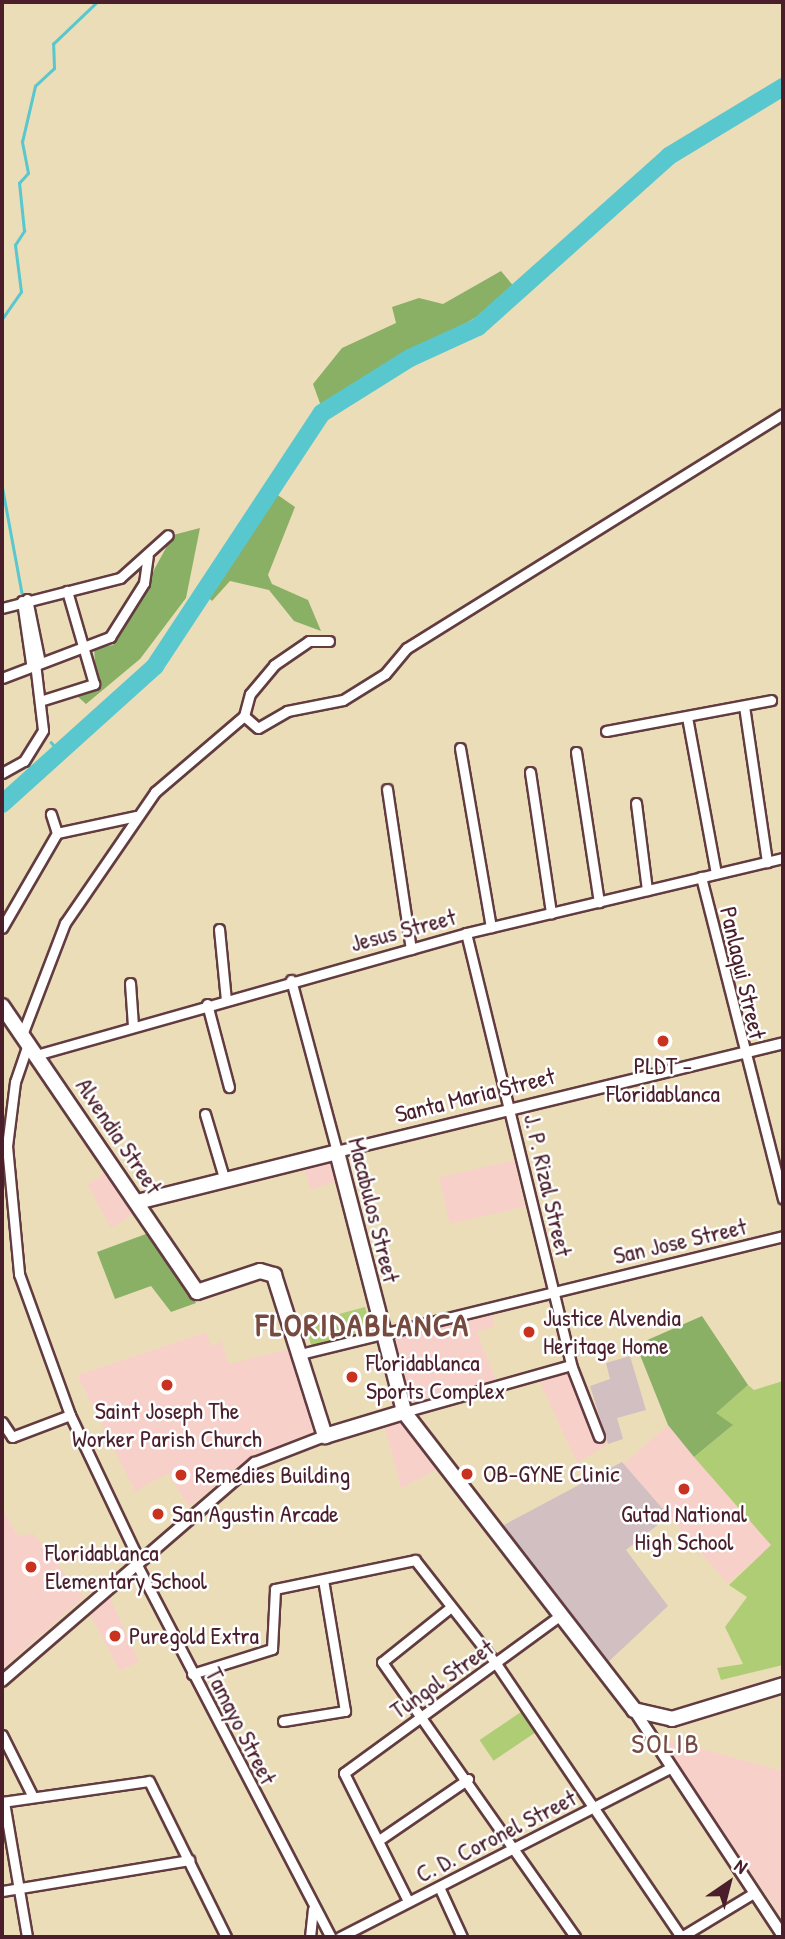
<!DOCTYPE html>
<style>
body{margin:0}
#map{position:relative;width:785px;height:1939px;overflow:hidden;background:#ecddb9;font-family:"Patrick Hand",sans-serif}
div>[style]{position:absolute}
[style*='--x']{left:calc(var(--x)*1px);top:calc(var(--y)*1px);width:calc(var(--w)*1px);rotate:calc(var(--a)*1deg)}
.built>*{inset:0;background:#f7d1c9;transform-origin:0 0}
.industrial>*{inset:0;background:#d2bfc1}
.green>*{inset:0;background:#aecd75;transform-origin:0 0}
.forest>*{inset:0;background:#8ab066}
.stream>*{height:2.5px;margin:-1.25px;padding:0 1.25px;transform-origin:1.25px;border-radius:1.25px;background:#59c7ce}
.river>*{height:18px;margin:-9px;padding:0 9px;transform-origin:9px;border-radius:9px;background:#59c7ce}
.roads{filter:drop-shadow(2px 0 #623c40) drop-shadow(-2px 0 #623c40) drop-shadow(0 2px #623c40) drop-shadow(0 -2px #623c40)}
.minor>*{height:9px;margin:-4.5px;padding:0 4.5px;transform-origin:4.5px;border-radius:4.5px;background:#fff}
.tertiary>*{height:10px;margin:-5px;padding:0 5px;transform-origin:5px;border-radius:5px;background:#fff}
.primary>*{height:14px;margin:-7px;padding:0 7px;transform-origin:7px;border-radius:7px;background:#fff}
.dots>*{width:19px;height:19px;translate:-50% -50%;box-sizing:border-box;border:4px solid #fff;border-radius:50%}
span{translate:-50% -50%;white-space:nowrap;text-align:center;line-height:1.15;-webkit-text-stroke:5px #fff;paint-order:stroke}
.street-label{font-size:24px;color:#4a1f2b}
.poi-label{font-size:24px;color:#4a1f2b}
.left{translate:0 -50%;text-align:left}
.quarter-label{font-size:28px;color:#774a40;letter-spacing:2px}
.district-label{font-size:32px;color:#774a40;font-weight:700;letter-spacing:2px}
.frame{position:absolute;inset:0;border:4px solid #4a1f2b;pointer-events:none}
.north{position:absolute;left:694px;top:1848px;width:70px;height:70px;-webkit-text-stroke:5px #fff;paint-order:stroke;rotate:35deg;font-size:19px;font-weight:700;line-height:28px;text-align:center;color:#4a1f2b}
.north::after{content:'';display:block;margin:auto;width:24px;height:32px;background:#4a1f2b;clip-path:polygon(50% 0,100% 100%,50% 72%,0 100%)}
</style>
<div id="map">
<div class="built">
<i style="left:333px;top:1160px;width:22px;height:30px;rotate:74deg"></i>
<i style="left:514px;top:1160px;width:48px;height:77px;rotate:77deg"></i>
<i style="clip-path:polygon(109px 1171px,137px 1212px,111px 1228px,87px 1184px)"></i>
<i style="clip-path:polygon(492px 1313px,494px 1327px,477px 1332px,497px 1383px,411px 1403px,393px 1337px)"></i>
<i style="clip-path:polygon(206px 1332px,211px 1346px,221px 1341px,229px 1364px,290px 1349px,316px 1431px,247px 1460px,189px 1507px,168px 1473px,135px 1492px,77px 1375px)"></i>
<i style="clip-path:polygon(579px 1369px,607px 1445px,577px 1463px,540px 1382px)"></i>
<i style="clip-path:polygon(403px 1423px,440px 1468px,401px 1488px,384px 1425px)"></i>
<i style="left:668px;top:1425px;width:159px;height:59px;rotate:49deg"></i>
<i style="clip-path:polygon(2px 1507px,18px 1536px,33px 1533px,84px 1597px,2px 1669px)"></i>
<i style="clip-path:polygon(108px 1593px,139px 1661px,120px 1671px,88px 1611px)"></i>
<i style="clip-path:polygon(655px 1736px,783px 1771px,783px 1918px)"></i>
</div>
<div class="industrial">
<i style="clip-path:polygon(630px 1356px,646px 1410px,617px 1418px,623px 1439px,608px 1444px,590px 1386px,610px 1379px,606px 1363px)"></i>
<i style="clip-path:polygon(622px 1462px,669px 1516px,626px 1550px,668px 1606px,606px 1664px,500px 1527px)"></i>
</div>
<div class="green">
<i style="left:365px;top:1307px;width:30px;height:62px;rotate:75deg"></i>
<i style="clip-path:polygon(783px 1381px,783px 1665px,721px 1680px,717px 1668px,743px 1664px,725px 1627px,747px 1597px,729px 1585px,771px 1545px,694px 1457px,732px 1426px,715px 1413px,748px 1385px,754px 1390px)"></i>
<i style="left:521px;top:1712px;width:25px;height:50px;rotate:56deg"></i>
</div>
<div class="forest">
<i style="clip-path:polygon(501px 271px,516px 289px,494px 307px,321px 406px,313px 384px,342px 348px,396px 323px,392px 307px,419px 298px,443px 304px)"></i>
<i style="clip-path:polygon(272px 491px,295px 507px,268px 575px,272px 584px,308px 600px,321px 631px,294px 621px,269px 590px,230px 581px,212px 601px,205px 594px)"></i>
<i style="clip-path:polygon(200px 528px,186px 598px,140px 659px,86px 704px,76px 695px,96px 676px,94px 649px,113px 645px,173px 535px)"></i>
<i style="clip-path:polygon(154px 1231px,192px 1293px,196px 1303px,171px 1312px,151px 1286px,115px 1299px,97px 1252px)"></i>
<i style="clip-path:polygon(702px 1316px,748px 1385px,716px 1413px,733px 1425px,694px 1457px,668px 1425px,636px 1345px)"></i>
</div>
<div class="stream">
<i style="--x:2;--y:319;--w:33;--a:-55"></i>
<i style="--x:21;--y:292;--w:47;--a:-97.3"></i>
<i style="--x:15;--y:245;--w:17;--a:-57"></i>
<i style="--x:24;--y:231;--w:48;--a:-95.9"></i>
<i style="--x:19;--y:183;--w:13;--a:-48"></i>
<i style="--x:28;--y:173;--w:32;--a:-101"></i>
<i style="--x:22;--y:142;--w:57;--a:-76.9"></i>
<i style="--x:35;--y:86;--w:26;--a:-43"></i>
<i style="--x:54;--y:68;--w:24;--a:-92"></i>
<i style="--x:53;--y:44;--w:61;--a:-43.7"></i>
<i style="--x:2;--y:485;--w:110;--a:79.5"></i>
<i style="--x:51;--y:742;--w:9;--a:49"></i>
</div>
<div class="river">
<i style="--x:2;--y:804;--w:206;--a:-42"></i>
<i style="--x:155;--y:666;--w:303;--a:-56.6"></i>
<i style="--x:322;--y:413;--w:104;--a:-32"></i>
<i style="--x:410;--y:358;--w:75;--a:-24.5"></i>
<i style="--x:478;--y:327;--w:256;--a:-41.8"></i>
<i style="--x:669;--y:156;--w:133;--a:-31.2"></i>
</div>
<div class="roads">
<div class="minor">
<i style="--x:27;--y:599;--w:65;--a:78.5"></i>
<i style="--x:22;--y:601;--w:63;--a:81.7"></i>
<i style="--x:2;--y:608;--w:122;--a:-14.3"></i>
<i style="--x:120;--y:578;--w:64;--a:-41.9"></i>
<i style="--x:2;--y:678;--w:116;--a:-20.8"></i>
<i style="--x:110;--y:637;--w:64;--a:-57.8"></i>
<i style="--x:144;--y:583;--w:27;--a:-82"></i>
<i style="--x:40;--y:701;--w:57;--a:-17.5"></i>
<i style="--x:94;--y:684;--w:97;--a:-106.2"></i>
<i style="--x:744;--y:706;--w:158;--a:81.6"></i>
<i style="--x:244;--y:716;--w:18;--a:41"></i>
<i style="--x:258;--y:728;--w:34;--a:-30"></i>
<i style="--x:287;--y:711;--w:57;--a:-11.1"></i>
<i style="--x:343;--y:700;--w:49;--a:-31.8"></i>
<i style="--x:385;--y:674;--w:34;--a:-50"></i>
<i style="--x:407;--y:648;--w:443;--a:-31.9"></i>
<i style="--x:687;--y:717;--w:159;--a:79.5"></i>
<i style="--x:606;--y:731;--w:168;--a:-10.6"></i>
<i style="--x:460;--y:748;--w:182;--a:80.2"></i>
<i style="--x:576;--y:752;--w:152;--a:81.3"></i>
<i style="--x:530;--y:772;--w:143;--a:81.5"></i>
<i style="--x:2;--y:773;--w:25;--a:-29"></i>
<i style="--x:24;--y:761;--w:36;--a:-58"></i>
<i style="--x:43;--y:730;--w:67;--a:-96.8"></i>
<i style="--x:387;--y:789;--w:162;--a:81.5"></i>
<i style="--x:636;--y:803;--w:88;--a:82.8"></i>
<i style="--x:57;--y:833;--w:81;--a:-12.1"></i>
<i style="--x:701;--y:877;--w:332;--a:75.7"></i>
<i style="--x:2;--y:928;--w:110;--a:-59.9"></i>
<i style="--x:57;--y:833;--w:20;--a:-108"></i>
<i style="--x:219;--y:929;--w:71;--a:84.4"></i>
<i style="--x:466;--y:933;--w:445;--a:76.3"></i>
<i style="--x:571;--y:1365;--w:77;--a:68.7"></i>
<i style="--x:291;--y:980;--w:178;--a:75"></i>
<i style="--x:130;--y:983;--w:43;--a:86"></i>
<i style="--x:207;--y:1004;--w:86;--a:75.2"></i>
<i style="--x:22;--y:1035;--w:120;--a:-69"></i>
<i style="--x:65;--y:923;--w:159;--a:-55.5"></i>
<i style="--x:155;--y:792;--w:117;--a:-40.5"></i>
<i style="--x:244;--y:716;--w:23;--a:-75"></i>
<i style="--x:250;--y:694;--w:38;--a:-50"></i>
<i style="--x:274;--y:665;--w:42;--a:-34.4"></i>
<i style="--x:309;--y:641;--w:20;--a:0"></i>
<i style="--x:28;--y:1044;--w:40;--a:108.9"></i>
<i style="--x:15;--y:1082;--w:64;--a:97.1"></i>
<i style="--x:7;--y:1146;--w:129;--a:84.6"></i>
<i style="--x:19;--y:1274;--w:150;--a:70.1"></i>
<i style="--x:70;--y:1415;--w:161;--a:64.6"></i>
<i style="--x:36;--y:1055;--w:447;--a:-15.8"></i>
<i style="--x:466;--y:933;--w:326;--a:-13.3"></i>
<i style="--x:205;--y:1114;--w:70;--a:73.4"></i>
<i style="--x:300;--y:1354;--w:497;--a:-13.7"></i>
<i style="--x:404;--y:1412;--w:173;--a:-15.7"></i>
<i style="--x:2;--y:1422;--w:18;--a:56"></i>
<i style="--x:12;--y:1437;--w:62;--a:-20.8"></i>
<i style="--x:136;--y:1563;--w:422;--a:62.5"></i>
<i style="--x:451;--y:1607;--w:88;--a:141.4"></i>
<i style="--x:382;--y:1662;--w:336;--a:54.9"></i>
<i style="--x:192;--y:1674;--w:84;--a:-17.4"></i>
<i style="--x:272;--y:1649;--w:60;--a:-87.1"></i>
<i style="--x:275;--y:1589;--w:143;--a:-11.7"></i>
<i style="--x:415;--y:1560;--w:133;--a:52"></i>
<i style="--x:497;--y:1665;--w:328;--a:55.9"></i>
<i style="--x:283;--y:1721;--w:63;--a:-9.2"></i>
<i style="--x:345;--y:1711;--w:133;--a:-99.5"></i>
<i style="--x:2;--y:1735;--w:67;--a:63.4"></i>
<i style="--x:2;--y:1802;--w:148;--a:-8.1"></i>
<i style="--x:149;--y:1781;--w:174;--a:63.7"></i>
<i style="--x:4;--y:1802;--w:137;--a:80.3"></i>
<i style="--x:379;--y:1840;--w:108;--a:-34.4"></i>
<i style="--x:440;--y:1889;--w:53;--a:65.4"></i>
<i style="--x:2;--y:1891;--w:190;--a:-9.4"></i>
<i style="--x:408;--y:1901;--w:143;--a:-116.6"></i>
<i style="--x:344;--y:1773;--w:268;--a:-36.1"></i>
<i style="--x:310;--y:1937;--w:28;--a:-84"></i>
<i style="--x:340;--y:1937;--w:369;--a:-27.1"></i>
<i style="--x:681;--y:1937;--w:83;--a:-31.2"></i>
</div>
<div class="tertiary">
<i style="--x:337;--y:1152;--w:459;--a:-13.7"></i>
<i style="--x:2;--y:1681;--w:334;--a:-40.8"></i>
<i style="--x:255;--y:1463;--w:75;--a:-21.1"></i>
<i style="--x:634;--y:1710;--w:271;--a:56.6"></i>
</div>
<div class="primary">
<i style="--x:2;--y:1006;--w:346;--a:55.7"></i>
<i style="--x:197;--y:1292;--w:66;--a:-18.4"></i>
<i style="--x:260;--y:1271;--w:15;--a:16"></i>
<i style="--x:274;--y:1275;--w:169;--a:72.4"></i>
<i style="--x:325;--y:1436;--w:83;--a:-16.9"></i>
<i style="--x:137;--y:1202;--w:206;--a:-14"></i>
<i style="--x:337;--y:1152;--w:268;--a:75.5"></i>
<i style="--x:404;--y:1412;--w:376;--a:52.3"></i>
<i style="--x:634;--y:1710;--w:39;--a:13"></i>
<i style="--x:672;--y:1719;--w:116;--a:-17"></i>
</div>
</div>
<div class="dots">
<i style="left:663px;top:1041px;background:#c8321e"></i>
<i style="left:529px;top:1332px;background:#c8321e"></i>
<i style="left:352px;top:1377px;background:#c8321e"></i>
<i style="left:167px;top:1385px;background:#c8321e"></i>
<i style="left:467px;top:1474px;background:#c8321e"></i>
<i style="left:181px;top:1475px;background:#c8321e"></i>
<i style="left:684px;top:1489px;background:#c8321e"></i>
<i style="left:158px;top:1514px;background:#c8321e"></i>
<i style="left:31px;top:1567px;background:#c8321e"></i>
<i style="left:115px;top:1636px;background:#c8321e"></i>
</div>
<div class="street-label">
<span style="left:403px;top:930px;rotate:-15deg">Jesus Street</span>
<span style="left:743px;top:973px;rotate:77deg">Panlaqui Street</span>
<span style="left:475px;top:1095px;rotate:-14deg">Santa Maria Street</span>
<span style="left:119px;top:1136px;rotate:56deg">Alvendia Street</span>
<span style="left:548px;top:1185px;rotate:77deg">J. P. Rizal Street</span>
<span style="left:374px;top:1210px;rotate:76deg">Macabulos Street</span>
<span style="left:680px;top:1241px;rotate:-13deg">San Jose Street</span>
<span style="left:442px;top:1679px;rotate:-35deg">Tungol Street</span>
<span style="left:241px;top:1726px;rotate:63deg">Tamayo Street</span>
<span style="left:496px;top:1836px;rotate:-27deg">C. D. Coronel Street</span>
</div>
<div class="poi-label">
<span style="left:663px;top:1080px">PLDT -<br>Floridablanca</span>
<span class="left" style="left:543px;top:1332px">Justice Alvendia<br>Heritage Home</span>
<span class="left" style="left:366px;top:1377px">Floridablanca<br>Sports Complex</span>
<span style="left:167px;top:1425px">Saint Joseph The<br>Worker Parish Church</span>
<span class="left" style="left:483px;top:1474px">OB-GYNE Clinic</span>
<span class="left" style="left:195px;top:1475px">Remedies Building</span>
<span class="left" style="left:172px;top:1514px">San Agustin Arcade</span>
<span style="left:684px;top:1528px">Gutad National<br>High School</span>
<span class="left" style="left:45px;top:1567px">Floridablanca<br>Elementary School</span>
<span class="left" style="left:129px;top:1636px">Puregold Extra</span>
</div>
<div class="quarter-label">
<span style="left:666px;top:1743px">SOLIB</span>
</div>
<div class="district-label">
<span style="left:363px;top:1325px">FLORIDABLANCA</span>
</div>
<div class="frame"></div>
<div class="north">N</div>
</div>
